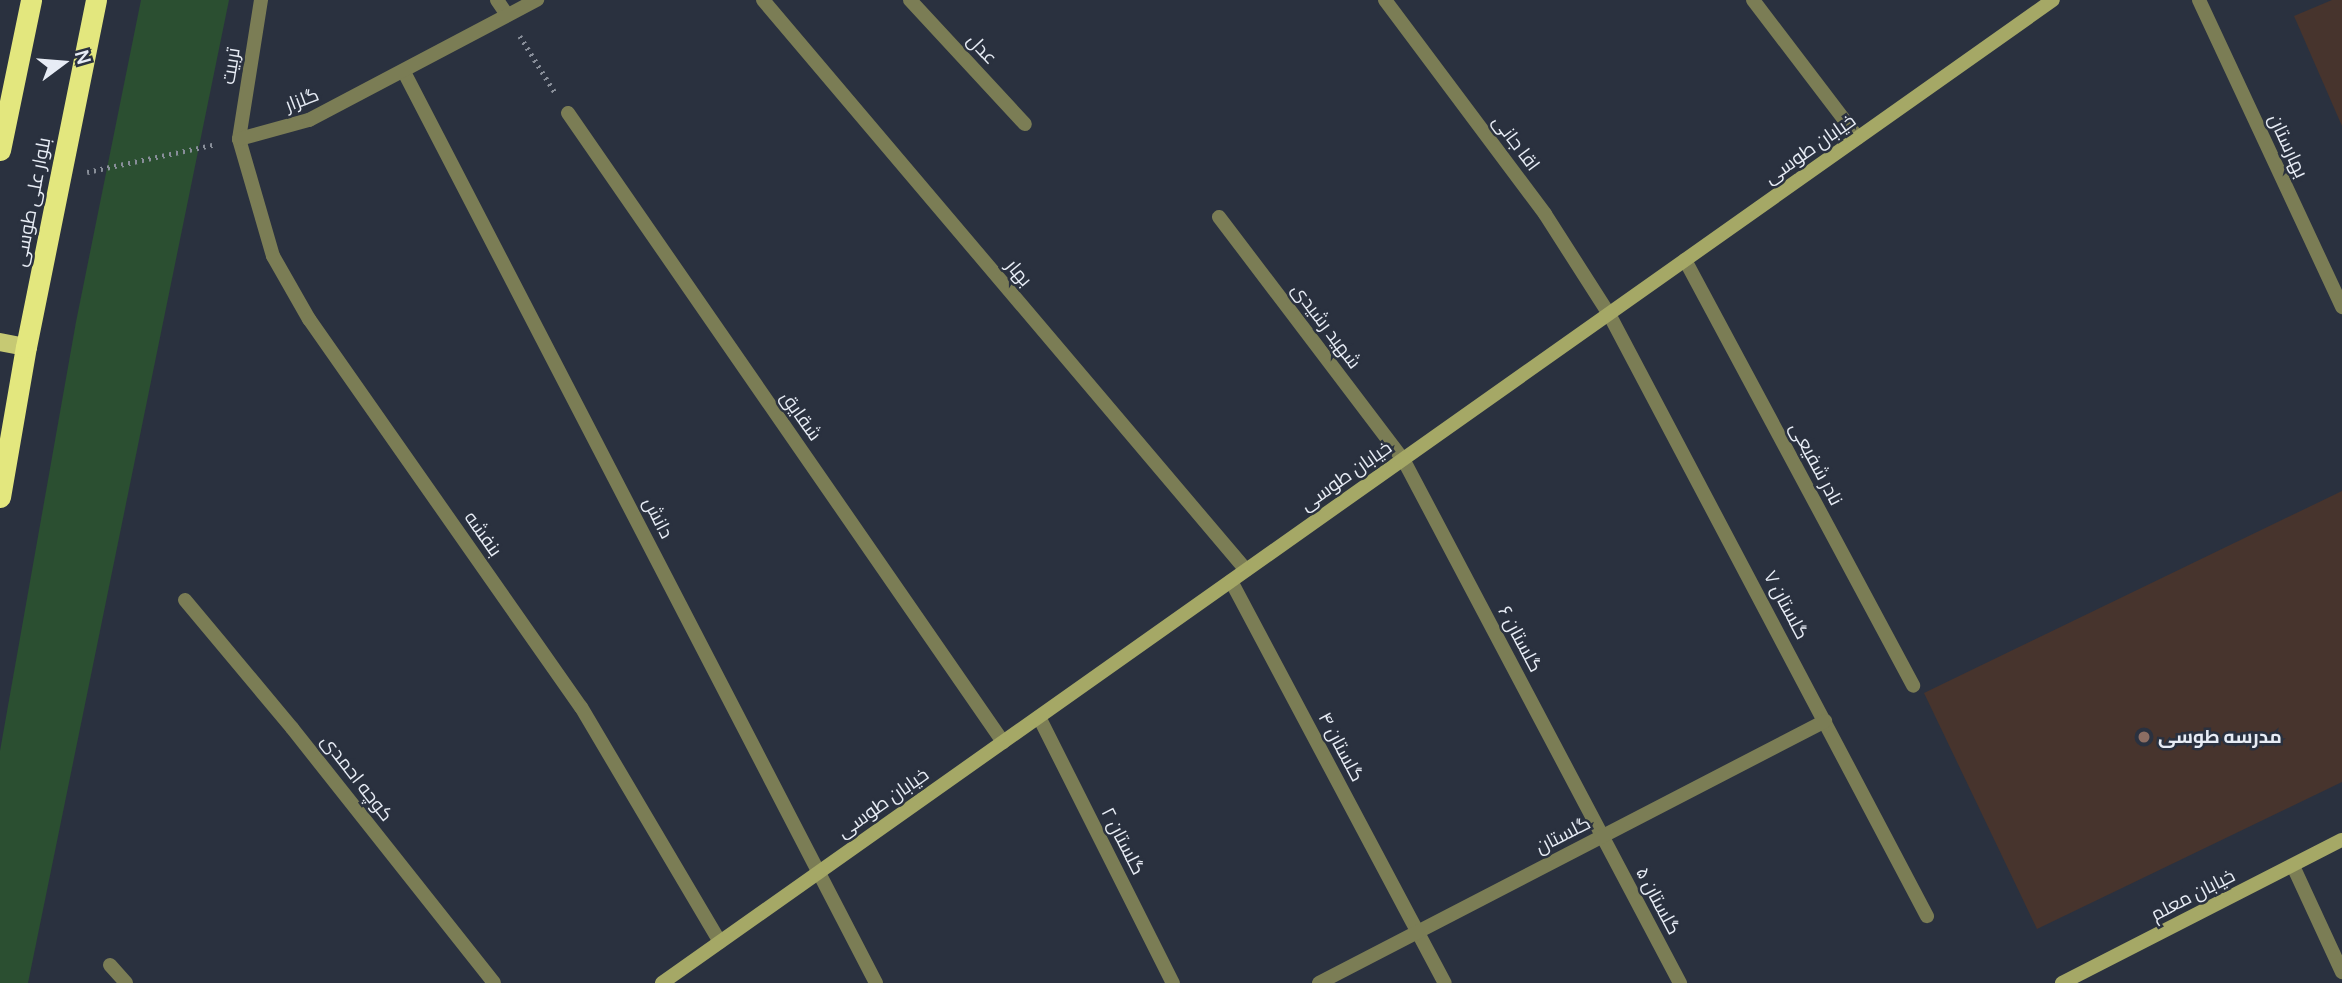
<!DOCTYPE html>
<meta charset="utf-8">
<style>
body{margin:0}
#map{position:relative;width:2342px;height:983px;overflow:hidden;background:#2a313f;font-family:Manrope,Cairo,sans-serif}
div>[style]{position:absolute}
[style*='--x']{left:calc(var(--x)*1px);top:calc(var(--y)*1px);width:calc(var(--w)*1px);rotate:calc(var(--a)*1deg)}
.education>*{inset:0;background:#47342d}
.green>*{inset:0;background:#2b4f31}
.path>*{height:4.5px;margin-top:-2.25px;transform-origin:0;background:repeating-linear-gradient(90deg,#888e99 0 2px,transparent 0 7px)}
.street>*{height:14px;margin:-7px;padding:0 7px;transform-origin:7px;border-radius:7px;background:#7b7d55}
.secondary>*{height:14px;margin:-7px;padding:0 7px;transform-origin:7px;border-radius:7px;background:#a5a866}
.primary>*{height:18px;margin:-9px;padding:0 9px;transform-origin:9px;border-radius:9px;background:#c6c973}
.highway>*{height:21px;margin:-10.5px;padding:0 10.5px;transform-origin:10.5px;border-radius:10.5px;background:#e3e77e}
.dots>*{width:19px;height:19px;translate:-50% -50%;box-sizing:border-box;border:4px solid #2a313f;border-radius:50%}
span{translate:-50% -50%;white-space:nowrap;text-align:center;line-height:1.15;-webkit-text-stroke:5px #2a313f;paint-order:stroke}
.street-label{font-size:19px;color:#e7ecf5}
.poi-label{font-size:19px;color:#e7ecf5;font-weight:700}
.left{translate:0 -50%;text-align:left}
.north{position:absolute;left:28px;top:28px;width:70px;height:70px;-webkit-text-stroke:5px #2a313f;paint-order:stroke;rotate:74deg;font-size:19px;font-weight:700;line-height:28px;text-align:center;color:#e7ecf5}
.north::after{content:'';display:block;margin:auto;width:24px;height:32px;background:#e7ecf5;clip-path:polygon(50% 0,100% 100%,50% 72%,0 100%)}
</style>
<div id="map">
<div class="education">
<i style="clip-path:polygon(2332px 0,2342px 0,2342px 126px,2294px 16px)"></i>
<i style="clip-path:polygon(2342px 491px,2342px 782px,2037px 929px,1924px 693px)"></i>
</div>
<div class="green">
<i style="clip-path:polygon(141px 0,229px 0,28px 983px,0 983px,0 751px,76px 322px)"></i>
</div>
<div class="path">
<i style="--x:520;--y:36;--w:68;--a:58.2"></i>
<i style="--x:87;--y:172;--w:132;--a:-12.2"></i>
</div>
<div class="street">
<i style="--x:261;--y:0;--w:141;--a:99"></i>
<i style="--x:239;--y:139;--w:122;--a:73.8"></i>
<i style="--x:273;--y:256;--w:73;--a:60.3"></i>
<i style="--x:309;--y:319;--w:474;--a:55"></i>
<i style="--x:581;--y:707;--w:273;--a:59.4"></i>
<i style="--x:497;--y:0;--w:18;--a:56"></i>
<i style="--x:763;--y:0;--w:747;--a:49.72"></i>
<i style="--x:910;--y:0;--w:169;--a:47.2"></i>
<i style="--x:1385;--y:0;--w:267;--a:53.2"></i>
<i style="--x:1545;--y:214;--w:119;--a:57.4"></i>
<i style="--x:1609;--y:314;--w:681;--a:62.16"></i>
<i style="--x:1753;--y:0;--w:173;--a:52.7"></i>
<i style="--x:2199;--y:0;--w:339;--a:65"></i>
<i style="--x:404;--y:72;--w:1026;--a:62.61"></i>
<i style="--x:568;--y:113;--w:765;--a:55.33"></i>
<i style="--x:239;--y:139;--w:73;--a:-15.2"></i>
<i style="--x:309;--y:120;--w:258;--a:-27.8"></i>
<i style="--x:1219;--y:217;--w:304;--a:52.8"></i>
<i style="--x:1403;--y:459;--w:593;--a:62.14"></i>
<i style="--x:1685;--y:260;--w:483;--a:61.8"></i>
<i style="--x:1231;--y:581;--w:455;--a:62"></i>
<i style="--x:185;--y:600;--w:167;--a:50.1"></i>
<i style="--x:292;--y:728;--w:325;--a:51.6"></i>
<i style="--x:1039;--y:717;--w:298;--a:63.3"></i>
<i style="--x:2293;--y:866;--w:117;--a:65.2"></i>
<i style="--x:110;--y:965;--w:24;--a:48"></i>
<i style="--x:1319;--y:983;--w:570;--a:-27.37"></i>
</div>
<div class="secondary">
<i style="--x:662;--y:983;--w:1703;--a:-35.25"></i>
<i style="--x:2062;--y:983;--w:314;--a:-27.1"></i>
</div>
<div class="primary">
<i style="--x:0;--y:342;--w:26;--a:11"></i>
</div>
<div class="highway">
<i style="--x:0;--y:150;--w:153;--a:-78.3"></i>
<i style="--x:0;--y:497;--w:152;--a:-80.2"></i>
<i style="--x:26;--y:347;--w:354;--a:-78.6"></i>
</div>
<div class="dots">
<i style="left:2144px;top:737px;background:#8d6e63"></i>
</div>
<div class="street-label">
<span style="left:982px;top:49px;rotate:47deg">عدل</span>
<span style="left:231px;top:66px;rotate:-81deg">تربیت</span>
<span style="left:302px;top:100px;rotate:-21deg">گلزار</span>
<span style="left:1516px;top:143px;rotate:53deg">اقا جانی</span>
<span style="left:2288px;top:146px;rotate:65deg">بهارستان</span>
<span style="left:1810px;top:149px;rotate:-35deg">خیابان طوسی</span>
<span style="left:32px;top:202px;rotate:-79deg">بلوار علی طوسی</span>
<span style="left:1019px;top:273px;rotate:50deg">بهار</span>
<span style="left:1326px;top:326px;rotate:53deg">شهید رشیدی</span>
<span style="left:801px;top:416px;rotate:55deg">شقایق</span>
<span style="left:1816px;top:464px;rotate:62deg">نادر شفیعی</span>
<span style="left:1346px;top:476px;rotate:-35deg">خیابان طوسی</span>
<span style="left:658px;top:518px;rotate:63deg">دانش</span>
<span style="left:483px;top:534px;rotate:55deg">بنفشه</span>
<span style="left:1786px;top:605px;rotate:62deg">گلستان ۷</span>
<span style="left:1520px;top:639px;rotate:62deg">گلستان ۶</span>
<span style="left:1341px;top:747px;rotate:62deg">گلستان ۴</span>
<span style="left:357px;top:778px;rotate:52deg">کوچه احمدی</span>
<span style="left:883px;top:803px;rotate:-35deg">خیابان طوسی</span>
<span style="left:1563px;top:835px;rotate:-27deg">گلستان</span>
<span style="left:1123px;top:841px;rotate:63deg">گلستان ۲</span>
<span style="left:2193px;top:895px;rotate:-27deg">خیابان معلم</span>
<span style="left:1658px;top:901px;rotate:62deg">گلستان ۵</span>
</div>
<div class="poi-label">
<span class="left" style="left:2158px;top:737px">مدرسه طوسی</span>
</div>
<div class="north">N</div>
</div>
